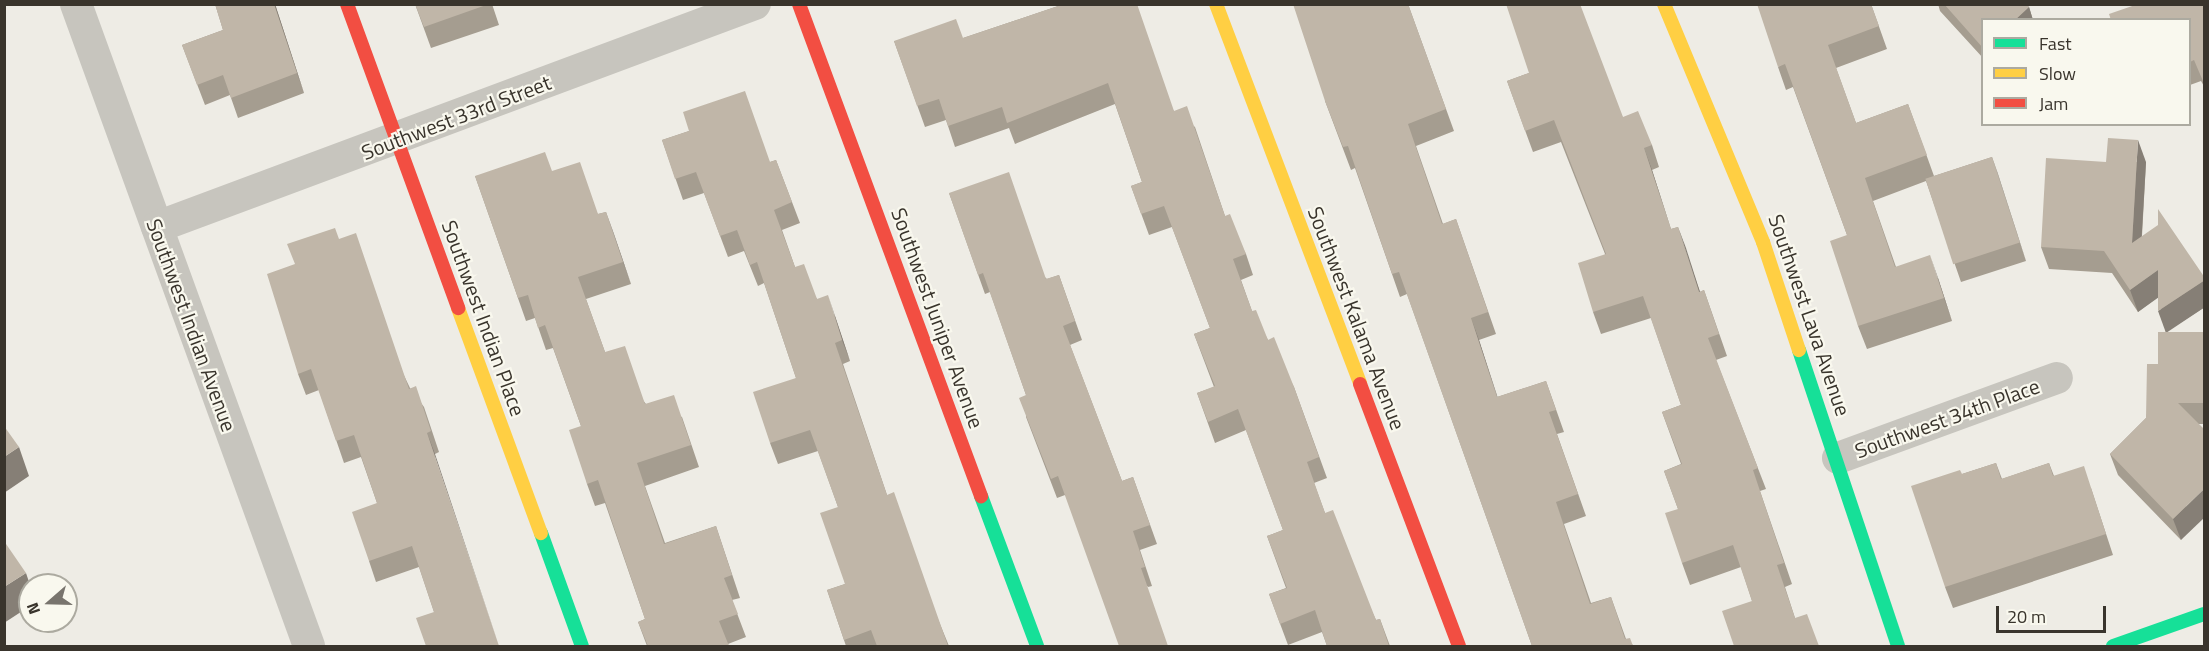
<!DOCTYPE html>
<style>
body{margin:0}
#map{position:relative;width:2209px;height:651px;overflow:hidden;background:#eeece5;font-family:"Titillium Web",sans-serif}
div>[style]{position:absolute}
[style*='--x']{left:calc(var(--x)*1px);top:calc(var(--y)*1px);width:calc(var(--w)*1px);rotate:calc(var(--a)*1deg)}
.street>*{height:32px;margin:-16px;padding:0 16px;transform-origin:16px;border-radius:16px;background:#c7c5be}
.fast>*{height:14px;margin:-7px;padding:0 7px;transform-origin:7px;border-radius:7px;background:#16e098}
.slow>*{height:14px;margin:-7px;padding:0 7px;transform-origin:7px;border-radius:7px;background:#ffcf43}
.jam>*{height:14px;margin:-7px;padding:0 7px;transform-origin:7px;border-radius:7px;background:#f24e42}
.wall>*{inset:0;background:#a59d90}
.shaded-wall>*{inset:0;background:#867f76}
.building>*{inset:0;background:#c0b6a8;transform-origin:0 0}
span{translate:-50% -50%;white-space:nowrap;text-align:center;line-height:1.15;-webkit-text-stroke:4.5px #f9f8ee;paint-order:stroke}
.street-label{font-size:21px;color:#39342c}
.frame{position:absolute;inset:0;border:6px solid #39342c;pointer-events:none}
.legend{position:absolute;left:1981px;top:18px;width:210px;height:108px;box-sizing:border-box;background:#f9f8ee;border:2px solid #acaaa0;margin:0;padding:8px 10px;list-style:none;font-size:18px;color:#39342c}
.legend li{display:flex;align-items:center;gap:12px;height:30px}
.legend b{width:30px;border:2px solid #acaaa0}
.north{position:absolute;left:18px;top:573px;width:60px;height:60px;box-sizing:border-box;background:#f9f8ee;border:2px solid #acaaa0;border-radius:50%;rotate:250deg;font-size:16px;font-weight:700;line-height:24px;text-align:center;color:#39342c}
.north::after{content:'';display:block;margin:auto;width:21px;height:27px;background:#78746d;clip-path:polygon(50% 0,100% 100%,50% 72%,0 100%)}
.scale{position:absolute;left:1996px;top:606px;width:110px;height:27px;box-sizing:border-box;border:3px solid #39342c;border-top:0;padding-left:8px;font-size:18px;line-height:21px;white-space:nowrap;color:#39342c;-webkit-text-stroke:4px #f9f8ee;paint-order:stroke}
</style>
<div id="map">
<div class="street">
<i style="--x:76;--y:4;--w:683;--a:70.05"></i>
<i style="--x:157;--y:227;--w:638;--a:-20.45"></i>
<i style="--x:1838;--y:458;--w:233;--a:-20.1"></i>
</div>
<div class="fast">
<i style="--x:1799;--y:350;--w:312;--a:71.5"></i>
<i style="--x:981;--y:496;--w:160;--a:69.5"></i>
<i style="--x:541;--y:533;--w:120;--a:70.1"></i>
<i style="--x:2113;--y:646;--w:96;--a:-19.4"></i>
</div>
<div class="slow">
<i style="--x:1216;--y:4;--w:406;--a:69.2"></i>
<i style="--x:1664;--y:4;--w:258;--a:67.4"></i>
<i style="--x:1763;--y:242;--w:114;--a:71.6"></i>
<i style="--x:458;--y:308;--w:240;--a:69.8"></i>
</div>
<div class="jam">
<i style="--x:347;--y:4;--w:324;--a:69.9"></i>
<i style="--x:799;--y:4;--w:525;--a:69.7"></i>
<i style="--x:1360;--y:384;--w:280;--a:69.3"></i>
</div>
<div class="wall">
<i style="clip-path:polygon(215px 4px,275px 4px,304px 93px,238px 118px,230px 95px,205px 105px,182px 45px,223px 30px)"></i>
<i style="clip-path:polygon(415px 4px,492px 4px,499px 25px,431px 48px)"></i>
<i style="clip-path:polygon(1064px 4px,1174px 111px,1195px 127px,1225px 216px,1246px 254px,1253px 275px,1241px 280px,1252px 311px,1294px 387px,1327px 478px,1314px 483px,1325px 513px,1376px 620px,1380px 619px,1390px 646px,1327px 646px,1322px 632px,1288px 645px,1269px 594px,1286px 588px,1267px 536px,1283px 530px,1246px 430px,1215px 443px,1197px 393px,1214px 387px,1194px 334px,1210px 328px,1172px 227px,1149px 235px,1131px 186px,1142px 182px,1115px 104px,1015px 144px,1009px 128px,955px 147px,946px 120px,925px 127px,894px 41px,963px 38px)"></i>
<i style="clip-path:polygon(1408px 4px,1454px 131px,1416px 146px,1443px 224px,1456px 219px,1496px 334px,1479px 340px,1497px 397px,1546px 381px,1564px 432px,1557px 434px,1586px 516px,1564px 524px,1591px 603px,1611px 597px,1626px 639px,1634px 646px,1532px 646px,1407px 294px,1400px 297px,1355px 168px,1351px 170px,1325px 101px)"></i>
<i style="clip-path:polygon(1871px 4px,1887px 49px,1836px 68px,1856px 123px,1908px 104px,1934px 176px,1992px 157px,2026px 261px,1961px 282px,1926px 181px,1873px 201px,1896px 267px,1938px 278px,1952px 321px,1867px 349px,1858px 326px,1847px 235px,1793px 87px,1786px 90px,1778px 67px)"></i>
<i style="clip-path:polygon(1938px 4px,2026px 4px,2029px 7px,2033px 20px,1983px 20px,1983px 58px,1940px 11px)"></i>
<i style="clip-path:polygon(2205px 4px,2205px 88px,2201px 81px,2190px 85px,2190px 20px)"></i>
<i style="clip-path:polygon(1529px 73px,1623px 117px,1652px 145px,1659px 167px,1652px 170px,1671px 229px,1678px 227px,1700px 292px,1704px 290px,1727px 356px,1716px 360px,1766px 489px,1760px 491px,1792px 584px,1785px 587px,1795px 618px,1819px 646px,1752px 601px,1741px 567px,1690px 585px,1682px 563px,1678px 509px,1664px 471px,1681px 464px,1662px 412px,1681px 405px,1651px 318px,1601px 334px,1593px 312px,1605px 254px,1561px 142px,1533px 152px,1507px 81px)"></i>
<i style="clip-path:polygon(689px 131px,770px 162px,776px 160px,800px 223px,782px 230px,795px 267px,817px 299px,835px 316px,850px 361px,843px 364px,887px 495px,949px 646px,846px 646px,827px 590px,845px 584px,838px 507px,818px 451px,778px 464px,770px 443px,796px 378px,764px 283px,758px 286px,744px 251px,728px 257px,704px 193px,683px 200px,662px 140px)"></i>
<i style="clip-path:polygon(2106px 162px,2146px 162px,2142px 236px,2205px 278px,2205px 307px,2166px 332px,2205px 332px,2205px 424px,2198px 424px,2181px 540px,2118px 475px,2110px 454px,2146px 418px,2166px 332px,2158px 297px,2138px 312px,2112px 273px,2049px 269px,2041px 247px)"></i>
<i style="clip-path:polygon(552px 171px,598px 214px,606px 212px,631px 284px,586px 299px,605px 352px,646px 404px,682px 417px,699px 467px,645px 486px,665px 543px,716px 526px,740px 598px,732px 600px,746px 637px,728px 644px,729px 646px,647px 646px,638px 622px,645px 619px,605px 503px,595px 506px,587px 484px,581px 426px,553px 348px,546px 350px,535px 318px,526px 321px,475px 176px)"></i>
<i style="clip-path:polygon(949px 193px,1047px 279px,1059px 275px,1082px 340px,1070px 345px,1122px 481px,1133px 477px,1157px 544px,1140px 550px,1152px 586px,1148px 587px,1065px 495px,1057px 498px,1026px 417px,1026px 395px,990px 292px,985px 294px)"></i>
<i style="clip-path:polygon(339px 239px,410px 388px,424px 407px,439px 452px,435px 454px,434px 612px,419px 567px,376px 582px,369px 561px,377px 503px,361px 457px,344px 463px,319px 390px,306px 395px,298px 374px)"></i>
<i style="clip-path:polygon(1996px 463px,2002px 479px,2049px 463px,2054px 476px,2091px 488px,2113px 555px,1953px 608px,1945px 587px,1962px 474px)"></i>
</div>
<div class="shaded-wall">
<i style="clip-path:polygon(274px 4px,275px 4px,304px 93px,297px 73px)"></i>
<i style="clip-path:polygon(2029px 7px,2033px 20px,2015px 20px)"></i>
<i style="clip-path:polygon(2138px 140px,2146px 162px,2140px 264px,2132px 243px)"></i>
<i style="clip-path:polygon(1644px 148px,1652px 170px,1678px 251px,1671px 229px)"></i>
<i style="clip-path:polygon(1992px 157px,1998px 174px,2026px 261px,2020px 243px)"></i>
<i style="clip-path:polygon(606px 212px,614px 234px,631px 284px,623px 262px)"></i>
<i style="clip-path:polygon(1678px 227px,1686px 248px,1707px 314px,1699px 292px)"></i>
<i style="clip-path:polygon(1930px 255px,1938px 278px,1952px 321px,1944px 298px)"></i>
<i style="clip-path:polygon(2158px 270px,2166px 292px,2138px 312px,2130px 290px)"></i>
<i style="clip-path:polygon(2205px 280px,2205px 307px,2166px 333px,2158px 311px)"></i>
<i style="clip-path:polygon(828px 295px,850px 361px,842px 340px)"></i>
<i style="clip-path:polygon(1471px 318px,1479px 340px,1505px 420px,1497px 397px)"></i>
<i style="clip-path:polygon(427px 433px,435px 454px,499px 646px)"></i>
<i style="clip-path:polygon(19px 447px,29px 476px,4px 493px,4px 457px)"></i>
<i style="clip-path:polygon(2205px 488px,2205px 517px,2181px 540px,2173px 519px)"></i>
<i style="clip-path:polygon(26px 573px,30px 585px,30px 606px,4px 623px,4px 587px)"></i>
</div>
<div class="building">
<i style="clip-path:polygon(215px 4px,274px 4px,297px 73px,231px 98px,223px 75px,197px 85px,182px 45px,223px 30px)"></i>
<i style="clip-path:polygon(415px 4px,489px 4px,424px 27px)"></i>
<i style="clip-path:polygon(1064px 4px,1137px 4px,1174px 111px,1187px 106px,1225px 216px,1230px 214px,1246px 254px,1233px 259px,1252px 311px,1256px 310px,1268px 340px,1274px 337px,1294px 387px,1319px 457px,1307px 462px,1325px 513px,1333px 510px,1376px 620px,1380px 619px,1389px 646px,1327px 646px,1315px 610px,1280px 624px,1269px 594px,1287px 588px,1267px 536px,1283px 530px,1238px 409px,1208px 422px,1197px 393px,1215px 386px,1194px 334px,1210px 328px,1164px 206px,1141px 214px,1131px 186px,1142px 182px,1108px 83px,1007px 123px,1002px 107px,948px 126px,939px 99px,917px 106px,894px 41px,956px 19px,963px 38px)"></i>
<i style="clip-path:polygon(1293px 4px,1408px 4px,1446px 109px,1408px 124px,1442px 224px,1456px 219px,1488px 312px,1471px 318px,1497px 397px,1546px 381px,1556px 410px,1549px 412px,1578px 494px,1556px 502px,1590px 604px,1611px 597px,1625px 639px,1630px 638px,1633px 646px,1532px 646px,1399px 272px,1392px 274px,1348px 146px,1343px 147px,1325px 101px)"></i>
<i style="clip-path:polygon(1506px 4px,1580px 4px,1623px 117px,1638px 111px,1652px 145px,1644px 148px,1671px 229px,1678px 227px,1699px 292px,1704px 290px,1719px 334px,1708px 338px,1758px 468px,1753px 470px,1784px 563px,1777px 565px,1795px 618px,1807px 614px,1819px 646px,1734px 646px,1722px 611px,1752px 601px,1733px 545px,1682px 563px,1665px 513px,1678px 509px,1664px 471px,1682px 464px,1662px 412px,1681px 405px,1643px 296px,1593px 312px,1578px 263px,1606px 254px,1554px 120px,1525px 131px,1507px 81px,1529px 73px)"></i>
<i style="clip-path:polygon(1757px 4px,1871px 4px,1879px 26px,1828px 45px,1856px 123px,1908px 104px,1927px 155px,1865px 178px,1895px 267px,1930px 255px,1944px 298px,1858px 326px,1830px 241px,1847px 235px,1785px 64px,1778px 67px)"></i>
<i style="clip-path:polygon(1944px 4px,2026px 4px,2029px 7px,2015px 20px,1983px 20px,1983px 48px)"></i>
<i style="clip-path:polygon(2138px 4px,2205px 4px,2205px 86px,2194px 60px,2190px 62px,2190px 20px,2111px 20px,2109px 14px)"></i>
<i style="clip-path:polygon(745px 91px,770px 162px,776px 160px,792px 202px,774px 210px,795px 267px,804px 264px,817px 299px,828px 295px,842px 340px,835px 343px,887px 495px,894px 492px,948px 646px,877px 646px,871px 630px,844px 640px,827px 590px,845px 584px,820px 513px,838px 507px,810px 430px,770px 443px,753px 392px,796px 378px,757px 262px,750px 265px,737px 230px,720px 236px,696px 172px,675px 179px,662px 140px,689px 131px,683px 112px)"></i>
<i style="clip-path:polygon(2108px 138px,2138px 140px,2132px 243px,2158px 225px,2158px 209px,2205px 278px,2205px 280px,2158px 311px,2158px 270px,2130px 290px,2104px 251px,2041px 247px,2046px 158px,2106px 162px)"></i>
<i style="clip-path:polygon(545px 152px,552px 171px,580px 162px,598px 214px,606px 212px,623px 262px,578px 277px,605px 352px,625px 346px,645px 404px,674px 395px,691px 445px,637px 463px,664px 544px,716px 526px,732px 575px,724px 578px,738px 614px,719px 621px,729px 646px,648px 646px,638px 622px,645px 619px,598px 480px,587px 484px,569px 430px,581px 426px,545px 325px,538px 328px,528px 295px,518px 298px,475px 176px)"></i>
<i style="left:1992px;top:157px;width:90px;height:70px;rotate:72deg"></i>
<i style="clip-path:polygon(1009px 172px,1046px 279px,1059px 275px,1075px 321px,1063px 326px,1122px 481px,1133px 477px,1150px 525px,1133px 531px,1145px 567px,1141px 568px,1168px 646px,1119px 646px,1058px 476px,1051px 479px,1019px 398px,1026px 395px,983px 273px,978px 275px,949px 193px)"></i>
<i style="clip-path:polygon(335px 228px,339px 239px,356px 233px,409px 389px,416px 386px,431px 431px,427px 433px,499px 646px,426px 646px,416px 618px,434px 612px,412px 546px,369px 561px,352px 512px,377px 503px,354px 435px,336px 441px,311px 369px,298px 374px,267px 274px,295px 264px,287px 244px)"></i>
<i style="clip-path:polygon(2158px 332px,2205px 332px,2205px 403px,2178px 403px,2205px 430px,2205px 488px,2173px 519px,2110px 454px,2146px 418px,2147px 364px,2158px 364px)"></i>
<i style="clip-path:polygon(4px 426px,19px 447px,4px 457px)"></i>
<i style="clip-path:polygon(1996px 463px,2001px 479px,2049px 463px,2053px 476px,2084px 466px,2106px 534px,1945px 587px,1911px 486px,1960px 470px,1962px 474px)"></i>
<i style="clip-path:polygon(4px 541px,26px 573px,4px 587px)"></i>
</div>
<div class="street-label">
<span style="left:456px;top:117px;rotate:-21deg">Southwest 33rd Street</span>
<span style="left:1810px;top:315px;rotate:71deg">Southwest Lava Avenue</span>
<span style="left:484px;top:318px;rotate:70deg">Southwest Indian Place</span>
<span style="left:938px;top:318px;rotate:70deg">Southwest Juniper Avenue</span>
<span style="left:1357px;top:318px;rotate:69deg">Southwest Kalama Avenue</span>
<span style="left:192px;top:325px;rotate:70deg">Southwest Indian Avenue</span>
<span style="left:1947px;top:418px;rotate:-20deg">Southwest 34th Place</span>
</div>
<div class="frame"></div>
<ul class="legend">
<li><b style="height:8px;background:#16e098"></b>Fast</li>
<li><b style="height:8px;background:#ffcf43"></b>Slow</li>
<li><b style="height:8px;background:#f24e42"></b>Jam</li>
</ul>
<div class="north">N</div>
<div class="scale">20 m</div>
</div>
